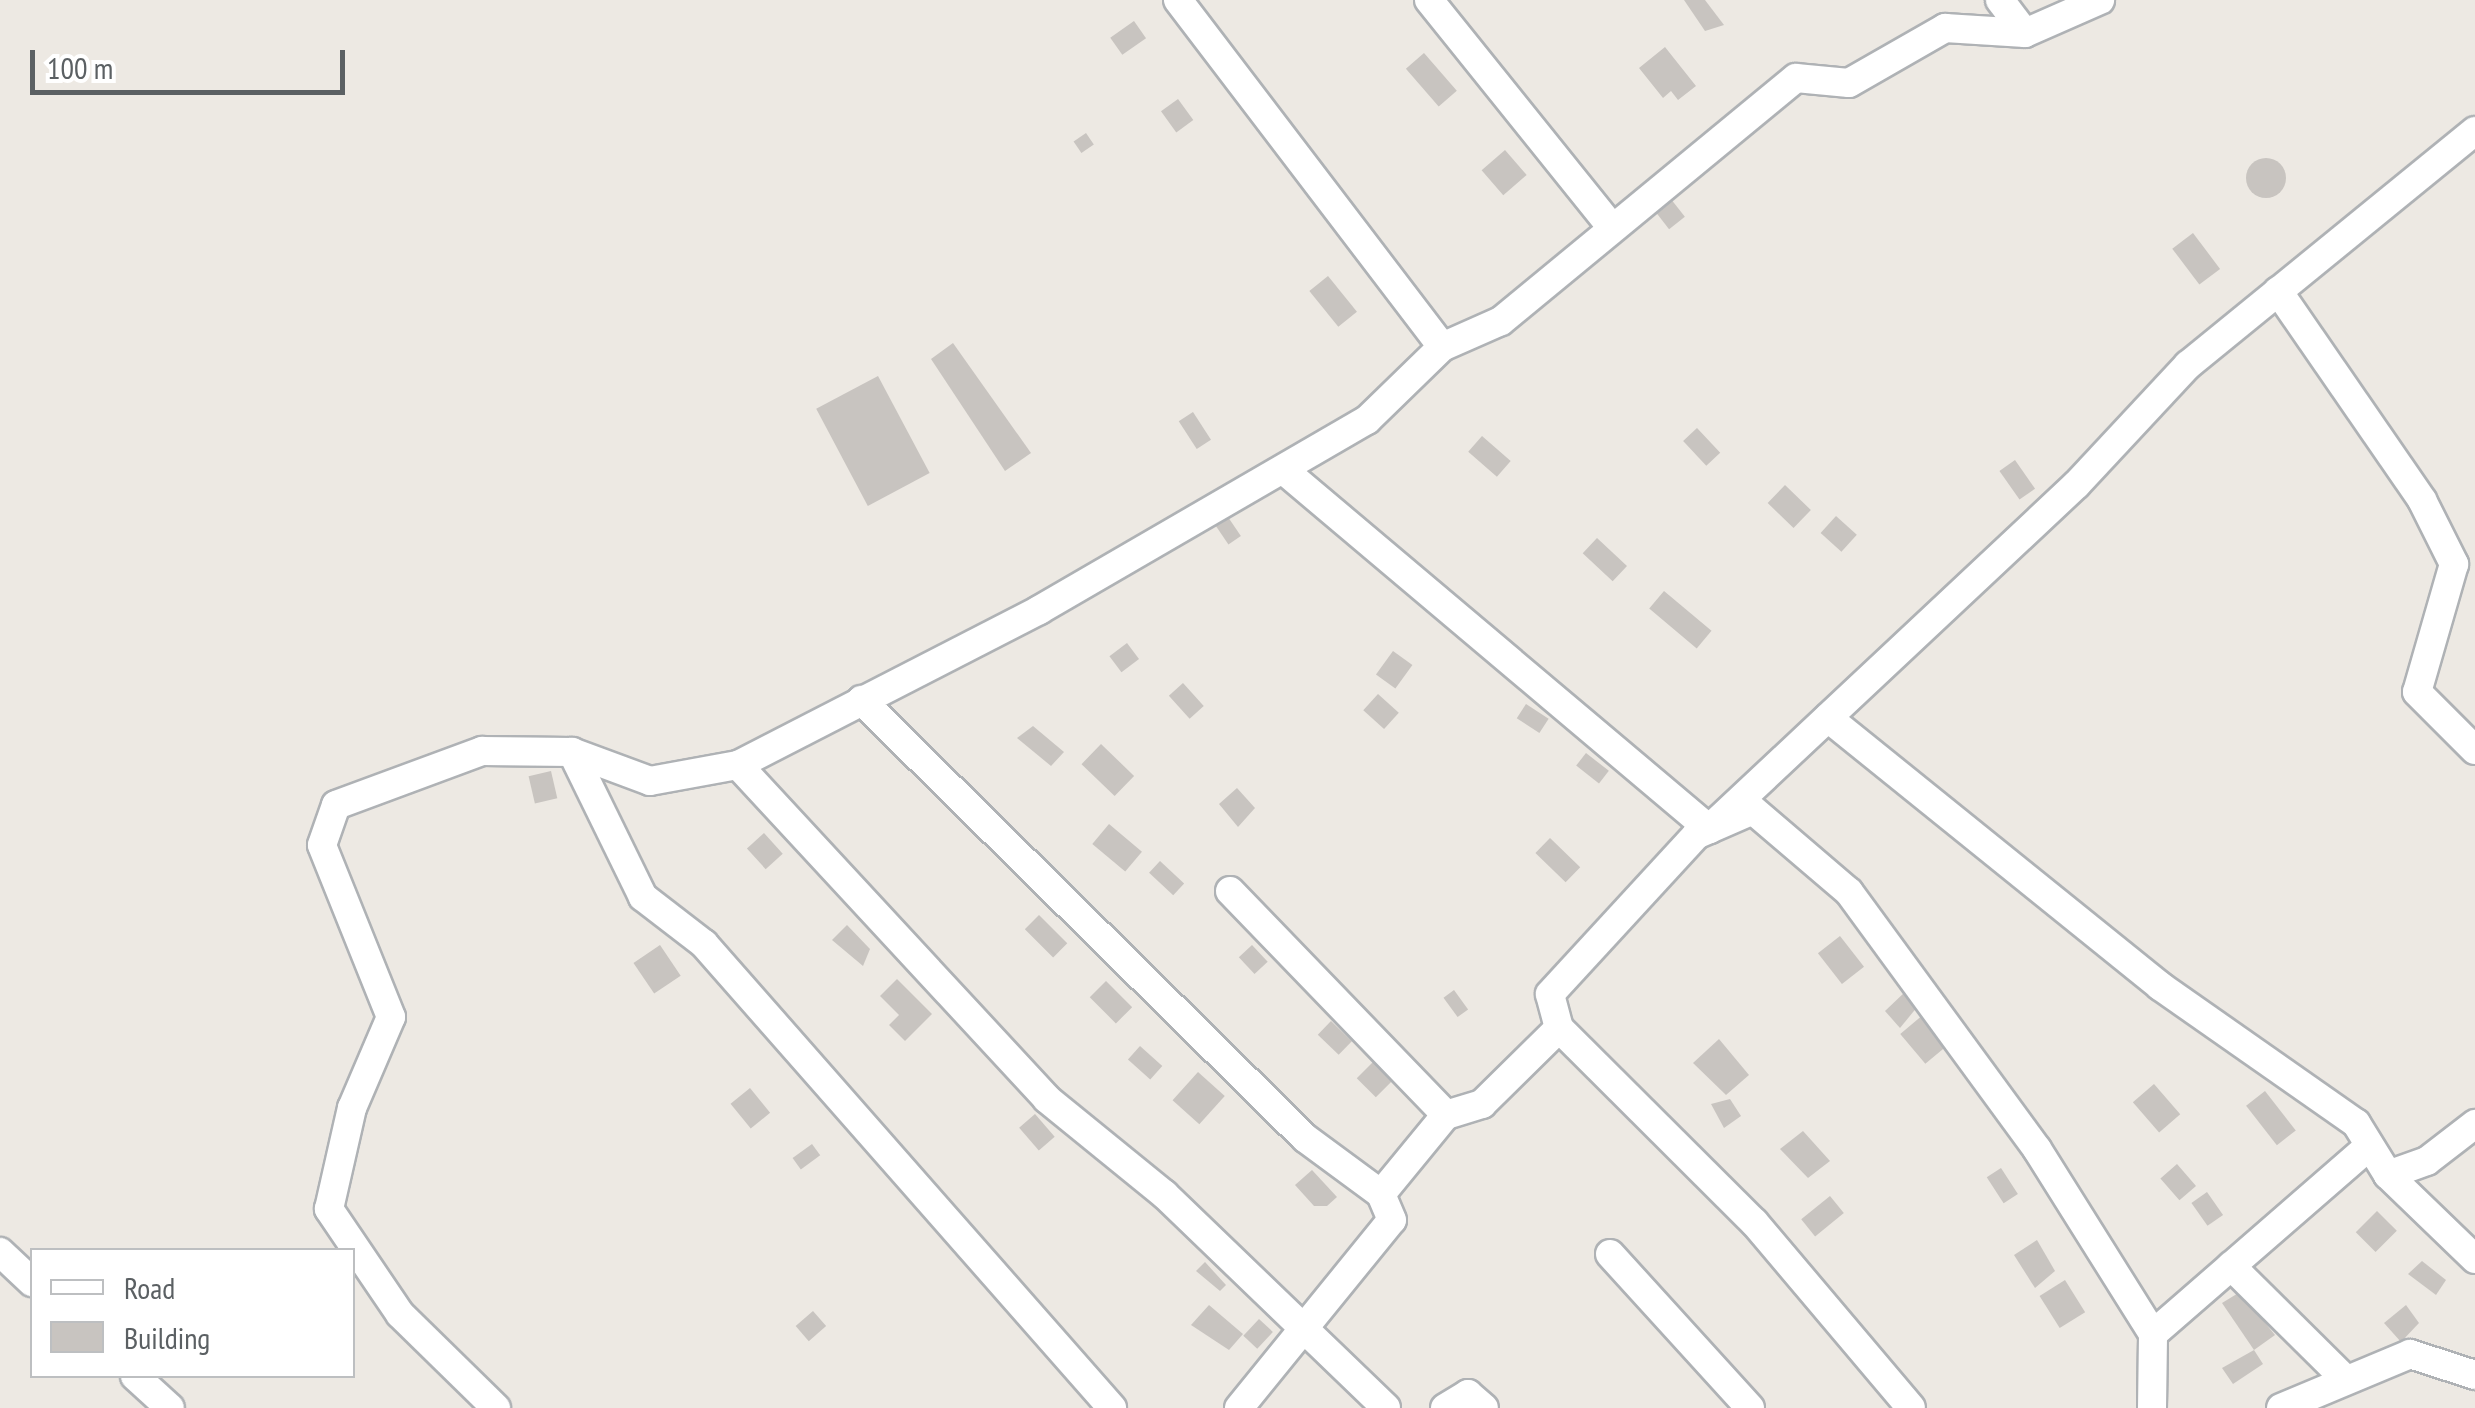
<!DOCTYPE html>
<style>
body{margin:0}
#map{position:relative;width:2475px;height:1408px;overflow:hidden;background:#ede9e3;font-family:"PT Sans Narrow",sans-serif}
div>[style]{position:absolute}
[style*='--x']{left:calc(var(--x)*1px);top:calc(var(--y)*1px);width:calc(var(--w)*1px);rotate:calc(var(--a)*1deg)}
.building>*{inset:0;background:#c8c4c0;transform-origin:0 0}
.round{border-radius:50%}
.roads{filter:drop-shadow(2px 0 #afb2b5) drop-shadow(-2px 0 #afb2b5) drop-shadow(0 2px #afb2b5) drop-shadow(0 -2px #afb2b5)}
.minor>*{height:28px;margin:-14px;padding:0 14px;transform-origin:14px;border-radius:14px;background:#fff}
span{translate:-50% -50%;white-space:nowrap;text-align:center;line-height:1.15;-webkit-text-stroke:8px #fff;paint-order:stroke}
.legend{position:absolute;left:30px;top:1248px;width:325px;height:130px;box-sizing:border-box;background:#fff;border:2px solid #bdbfc1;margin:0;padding:12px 18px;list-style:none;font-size:30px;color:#5b6063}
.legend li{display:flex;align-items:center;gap:20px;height:50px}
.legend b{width:50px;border:2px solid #bdbfc1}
.scale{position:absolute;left:30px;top:50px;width:315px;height:45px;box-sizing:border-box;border:5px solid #5b6063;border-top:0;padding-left:12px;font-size:30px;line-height:35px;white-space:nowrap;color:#5b6063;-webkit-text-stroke:8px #fff;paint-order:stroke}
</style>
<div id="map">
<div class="building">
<i style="clip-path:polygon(1684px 0,1705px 0,1724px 25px,1705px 31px)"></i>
<i style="left:1134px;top:21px;width:21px;height:29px;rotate:55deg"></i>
<i style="clip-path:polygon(1665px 47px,1696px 86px,1678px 100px,1671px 91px,1663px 98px,1639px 68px)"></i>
<i style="left:1424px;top:53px;width:50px;height:24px;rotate:49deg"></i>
<i style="left:1178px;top:99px;width:26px;height:21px;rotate:54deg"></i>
<i style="left:1086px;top:133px;width:14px;height:15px;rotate:56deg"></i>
<i style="left:1505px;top:150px;width:33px;height:31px;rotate:49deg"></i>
<i class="round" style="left:2246px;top:158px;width:40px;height:40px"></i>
<i style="left:1667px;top:194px;width:29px;height:20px;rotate:52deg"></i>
<i style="left:2193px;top:233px;width:45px;height:26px;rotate:53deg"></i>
<i style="left:1328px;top:276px;width:46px;height:24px;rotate:51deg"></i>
<i style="clip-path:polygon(953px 343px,1031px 453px,1005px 471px,931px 359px)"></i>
<i style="left:878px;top:376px;width:110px;height:70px;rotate:62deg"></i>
<i style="left:1193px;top:412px;width:33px;height:17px;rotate:57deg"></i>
<i style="left:1697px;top:428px;width:34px;height:19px;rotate:47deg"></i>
<i style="left:1482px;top:436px;width:38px;height:21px;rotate:41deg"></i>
<i style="left:2015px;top:460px;width:35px;height:19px;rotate:55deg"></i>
<i style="left:1785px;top:485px;width:36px;height:25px;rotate:44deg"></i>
<i style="left:1836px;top:516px;width:28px;height:23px;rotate:42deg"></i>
<i style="left:1228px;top:517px;width:23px;height:15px;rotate:56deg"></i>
<i style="left:1597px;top:538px;width:41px;height:21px;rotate:43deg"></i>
<i style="left:1664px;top:591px;width:62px;height:23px;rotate:40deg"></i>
<i style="left:1127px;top:643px;width:20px;height:22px;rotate:53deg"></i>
<i style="left:1393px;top:651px;width:24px;height:29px;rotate:36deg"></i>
<i style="left:1183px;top:683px;width:31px;height:19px;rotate:48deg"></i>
<i style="left:1378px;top:694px;width:28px;height:22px;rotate:42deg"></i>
<i style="left:1526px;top:704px;width:27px;height:17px;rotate:33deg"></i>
<i style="clip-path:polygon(1033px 726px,1064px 752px,1051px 766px,1017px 738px)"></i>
<i style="left:1101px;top:744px;width:46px;height:28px;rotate:44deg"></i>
<i style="left:1586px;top:753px;width:29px;height:16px;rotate:38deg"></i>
<i style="left:551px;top:771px;width:28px;height:23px;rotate:77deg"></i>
<i style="clip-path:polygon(1237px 788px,1255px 808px,1238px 827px,1219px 804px)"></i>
<i style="left:1109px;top:824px;width:43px;height:26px;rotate:40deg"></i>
<i style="left:764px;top:833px;width:28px;height:23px;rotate:48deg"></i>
<i style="left:1550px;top:838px;width:42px;height:21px;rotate:44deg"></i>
<i style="left:1160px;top:861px;width:33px;height:16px;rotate:43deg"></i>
<i style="left:1039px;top:915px;width:40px;height:20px;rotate:45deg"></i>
<i style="clip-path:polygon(847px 925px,870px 949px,863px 966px,832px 940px)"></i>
<i style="left:1840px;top:936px;width:39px;height:28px;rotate:52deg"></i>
<i style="left:660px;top:945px;width:37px;height:32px;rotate:56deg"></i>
<i style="left:1252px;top:945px;width:23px;height:18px;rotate:47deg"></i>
<i style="clip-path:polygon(897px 979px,932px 1014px,905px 1041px,889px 1025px,899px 1015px,880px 996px)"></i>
<i style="left:1106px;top:981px;width:37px;height:23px;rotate:45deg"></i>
<i style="left:1454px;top:990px;width:24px;height:13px;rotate:54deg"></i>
<i style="clip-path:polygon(1906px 991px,1918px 1006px,1900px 1028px,1885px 1011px)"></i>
<i style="left:1924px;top:1014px;width:39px;height:31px;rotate:50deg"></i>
<i style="left:1331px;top:1021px;width:29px;height:19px;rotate:44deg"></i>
<i style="clip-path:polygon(1719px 1039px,1749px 1075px,1726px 1095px,1693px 1063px)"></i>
<i style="left:1140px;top:1046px;width:30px;height:18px;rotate:42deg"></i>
<i style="left:1373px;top:1062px;width:27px;height:23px;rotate:45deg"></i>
<i style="left:1198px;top:1072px;width:36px;height:38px;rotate:42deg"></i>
<i style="left:2154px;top:1084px;width:40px;height:28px;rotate:49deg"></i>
<i style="left:750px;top:1088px;width:32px;height:25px;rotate:51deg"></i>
<i style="left:2265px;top:1091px;width:50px;height:24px;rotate:52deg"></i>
<i style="clip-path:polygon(1730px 1099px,1741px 1116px,1724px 1128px,1711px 1104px)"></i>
<i style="left:1035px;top:1114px;width:30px;height:21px;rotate:49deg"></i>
<i style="clip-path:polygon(1803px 1131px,1830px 1161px,1808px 1178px,1780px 1149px)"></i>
<i style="left:812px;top:1144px;width:14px;height:24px;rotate:54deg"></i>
<i style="left:2177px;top:1164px;width:29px;height:22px;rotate:49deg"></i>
<i style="left:2001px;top:1168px;width:31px;height:17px;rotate:57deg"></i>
<i style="clip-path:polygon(1312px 1170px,1337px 1197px,1327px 1206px,1314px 1206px,1295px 1185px)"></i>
<i style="left:2207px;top:1192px;width:28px;height:19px;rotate:55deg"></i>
<i style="left:1830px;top:1196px;width:22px;height:37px;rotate:51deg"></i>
<i style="left:2377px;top:1211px;width:28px;height:30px;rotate:45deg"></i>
<i style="clip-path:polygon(2037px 1240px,2055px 1271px,2035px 1288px,2014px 1255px)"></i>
<i style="clip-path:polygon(2422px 1261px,2446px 1280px,2436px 1295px,2408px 1274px)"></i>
<i style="clip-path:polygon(1205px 1262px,1226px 1285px,1220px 1291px,1196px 1271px)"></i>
<i style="left:2065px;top:1280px;width:38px;height:30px;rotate:58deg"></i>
<i style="clip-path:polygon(2240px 1292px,2275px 1335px,2254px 1350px,2222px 1303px)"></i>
<i style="clip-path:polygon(1209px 1305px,1243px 1334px,1229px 1350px,1191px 1325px)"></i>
<i style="clip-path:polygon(2406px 1305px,2419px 1323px,2401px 1342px,2384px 1323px)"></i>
<i style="left:813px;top:1311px;width:20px;height:23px;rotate:49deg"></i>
<i style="left:1259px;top:1319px;width:19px;height:23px;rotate:43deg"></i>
<i style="clip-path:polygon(2254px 1350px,2263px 1364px,2233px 1384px,2222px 1368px)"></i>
</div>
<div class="roads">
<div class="minor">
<i style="--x:1178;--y:0;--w:436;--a:52.7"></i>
<i style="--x:1429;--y:0;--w:287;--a:51.2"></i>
<i style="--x:2000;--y:0;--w:41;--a:52.9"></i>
<i style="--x:2278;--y:291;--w:254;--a:55.4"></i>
<i style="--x:2422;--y:500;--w:72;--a:63.4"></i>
<i style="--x:2454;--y:564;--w:133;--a:106.1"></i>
<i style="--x:2417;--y:692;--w:82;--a:45"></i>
<i style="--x:1286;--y:472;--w:554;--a:40.16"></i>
<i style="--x:1709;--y:829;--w:504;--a:-43.15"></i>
<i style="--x:2077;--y:484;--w:163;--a:-47"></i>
<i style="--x:2188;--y:365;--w:370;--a:-39.2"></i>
<i style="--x:861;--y:700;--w:624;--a:44.61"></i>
<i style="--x:1305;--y:1138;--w:94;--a:36.4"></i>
<i style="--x:1828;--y:718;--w:427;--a:38.9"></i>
<i style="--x:2160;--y:986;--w:239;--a:35"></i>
<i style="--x:2356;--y:1123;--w:61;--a:58.4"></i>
<i style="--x:2388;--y:1175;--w:121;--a:44"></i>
<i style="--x:572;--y:752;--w:161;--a:63.9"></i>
<i style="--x:643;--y:897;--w:77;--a:37.6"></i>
<i style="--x:704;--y:944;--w:618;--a:48.67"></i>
<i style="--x:738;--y:765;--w:455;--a:47.2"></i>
<i style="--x:1047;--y:1099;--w:151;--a:39.1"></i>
<i style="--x:1164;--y:1194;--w:308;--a:43.9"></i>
<i style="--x:1230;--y:891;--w:311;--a:46"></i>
<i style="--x:1559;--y:1028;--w:275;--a:44.9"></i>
<i style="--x:1754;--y:1222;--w:243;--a:49.8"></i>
<i style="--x:2388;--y:1175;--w:41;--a:-19.7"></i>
<i style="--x:2427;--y:1161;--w:61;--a:-37.6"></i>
<i style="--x:0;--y:1252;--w:44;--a:43.2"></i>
<i style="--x:1610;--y:1254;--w:208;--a:47.7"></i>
<i style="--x:2231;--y:1266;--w:156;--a:44.7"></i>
<i style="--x:135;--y:1376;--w:47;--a:42.4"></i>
<i style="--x:496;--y:1408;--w:134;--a:-135.6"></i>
<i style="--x:400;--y:1314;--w:127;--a:-124.1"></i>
<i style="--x:329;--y:1209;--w:104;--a:-77.2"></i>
<i style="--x:352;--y:1108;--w:99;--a:-66.8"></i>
<i style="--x:391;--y:1017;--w:185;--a:-111.9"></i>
<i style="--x:322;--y:845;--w:42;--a:-70.7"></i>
<i style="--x:336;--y:805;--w:156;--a:-20.3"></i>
<i style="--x:482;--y:751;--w:90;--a:0.6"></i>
<i style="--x:572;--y:752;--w:83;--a:20.4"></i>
<i style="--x:650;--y:781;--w:89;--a:-10.3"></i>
<i style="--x:738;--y:765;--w:339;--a:-27.2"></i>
<i style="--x:1039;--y:610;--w:379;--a:-30.1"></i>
<i style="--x:1367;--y:420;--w:105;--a:-44.2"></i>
<i style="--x:1442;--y:347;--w:64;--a:-23.8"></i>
<i style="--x:1501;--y:321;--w:382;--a:-39.5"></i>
<i style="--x:1796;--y:78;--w:53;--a:5.4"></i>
<i style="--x:1849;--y:83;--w:111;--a:-29.8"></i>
<i style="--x:1945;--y:28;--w:80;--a:3.6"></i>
<i style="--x:2025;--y:33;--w:82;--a:-23.7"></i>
<i style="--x:1239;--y:1408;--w:242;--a:-50.9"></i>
<i style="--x:1392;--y:1220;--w:28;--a:-113"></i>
<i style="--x:1381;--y:1194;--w:102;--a:-50.6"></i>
<i style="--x:1446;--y:1115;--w:38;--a:-17"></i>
<i style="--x:1482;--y:1104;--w:108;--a:-44.6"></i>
<i style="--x:1559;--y:1028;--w:35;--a:-105"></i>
<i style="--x:1550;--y:994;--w:216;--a:-47.4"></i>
<i style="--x:1696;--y:835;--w:62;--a:-23.7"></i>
<i style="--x:1753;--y:810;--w:126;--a:40.5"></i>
<i style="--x:1849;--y:892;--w:318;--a:53.8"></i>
<i style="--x:2037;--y:1149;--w:218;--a:57.9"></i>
<i style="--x:1445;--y:1408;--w:27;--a:-31"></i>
<i style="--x:1468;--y:1394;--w:21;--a:41"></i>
<i style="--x:2152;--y:1408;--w:74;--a:-89.2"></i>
<i style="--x:2153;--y:1334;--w:286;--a:-41"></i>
<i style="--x:2281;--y:1408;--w:140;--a:-22.7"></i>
<i style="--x:2410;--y:1354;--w:68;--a:17.9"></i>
</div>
</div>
<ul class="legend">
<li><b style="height:12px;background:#fff"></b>Road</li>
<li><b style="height:28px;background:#c8c4c0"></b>Building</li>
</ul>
<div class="scale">100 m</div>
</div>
